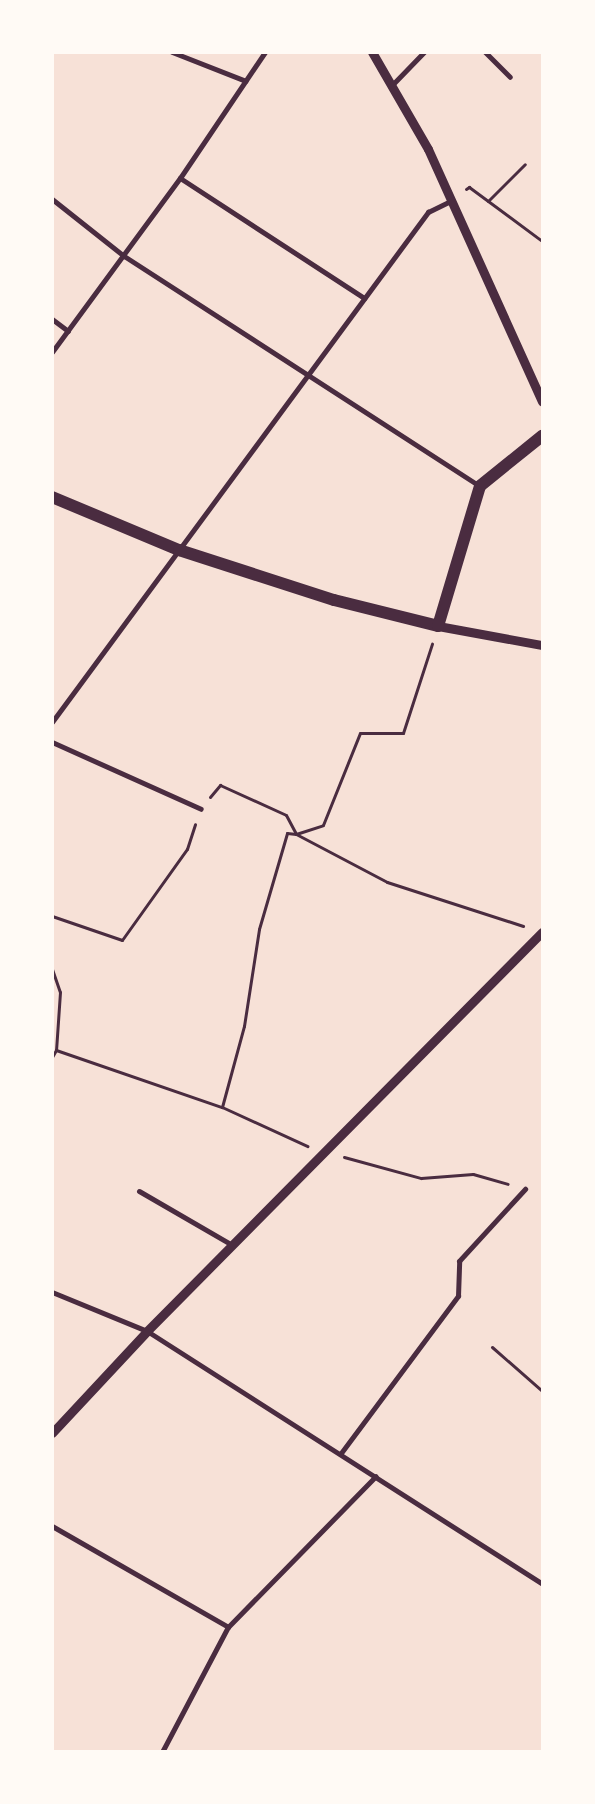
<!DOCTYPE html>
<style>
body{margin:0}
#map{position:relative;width:595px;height:1804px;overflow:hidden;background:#f7e1d7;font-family:Raleway,sans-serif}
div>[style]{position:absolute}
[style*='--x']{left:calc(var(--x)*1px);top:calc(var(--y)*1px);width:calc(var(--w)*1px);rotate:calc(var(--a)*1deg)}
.path>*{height:3px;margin:-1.5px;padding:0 1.5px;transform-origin:1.5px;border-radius:1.5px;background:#4a2c40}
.minor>*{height:5px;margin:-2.5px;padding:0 2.5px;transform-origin:2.5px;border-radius:2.5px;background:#4a2c40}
.tertiary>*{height:9px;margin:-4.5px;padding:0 4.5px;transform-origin:4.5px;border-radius:4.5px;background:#4a2c40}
.primary>*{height:12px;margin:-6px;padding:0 6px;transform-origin:6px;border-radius:6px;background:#4a2c40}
span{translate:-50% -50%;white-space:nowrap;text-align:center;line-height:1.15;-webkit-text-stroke:5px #fffaf5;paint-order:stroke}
.frame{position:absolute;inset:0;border:54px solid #fffaf5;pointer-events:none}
</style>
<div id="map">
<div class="path">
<i style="--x:466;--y:189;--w:4;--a:-34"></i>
<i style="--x:469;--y:187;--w:91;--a:36.5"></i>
<i style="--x:488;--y:201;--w:52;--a:-45"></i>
<i style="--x:210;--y:797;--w:16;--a:-50"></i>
<i style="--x:220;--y:785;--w:72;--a:24.4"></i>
<i style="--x:286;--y:815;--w:21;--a:62"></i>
<i style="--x:296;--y:834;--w:103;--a:27.8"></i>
<i style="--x:387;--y:882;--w:143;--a:17.9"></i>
<i style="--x:52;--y:916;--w:74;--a:18.9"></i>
<i style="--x:122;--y:940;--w:112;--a:-54.5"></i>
<i style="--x:187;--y:849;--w:26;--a:-72"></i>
<i style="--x:52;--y:969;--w:24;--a:71"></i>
<i style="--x:60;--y:992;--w:58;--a:93.9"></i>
<i style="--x:56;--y:1050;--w:176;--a:19"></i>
<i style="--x:222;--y:1107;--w:94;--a:24.6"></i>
<i style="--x:52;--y:1057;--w:8;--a:-60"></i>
<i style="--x:222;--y:1107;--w:84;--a:-74.8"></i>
<i style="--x:244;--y:1026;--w:98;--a:-81.2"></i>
<i style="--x:259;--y:929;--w:100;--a:-73.7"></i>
<i style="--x:287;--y:833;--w:9;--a:6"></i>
<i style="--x:296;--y:834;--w:28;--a:-18"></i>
<i style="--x:323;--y:825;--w:99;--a:-68.1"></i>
<i style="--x:360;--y:733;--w:43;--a:0"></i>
<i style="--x:403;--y:733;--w:94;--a:-72"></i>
<i style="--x:344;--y:1157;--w:80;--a:15.3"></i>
<i style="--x:421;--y:1178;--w:52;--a:-4.4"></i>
<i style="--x:473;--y:1174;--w:36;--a:16"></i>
<i style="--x:492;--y:1347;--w:67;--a:41.3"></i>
</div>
<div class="minor">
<i style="--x:172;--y:52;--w:79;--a:21.4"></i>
<i style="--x:485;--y:52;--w:35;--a:45"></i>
<i style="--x:392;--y:85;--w:46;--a:-45.9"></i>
<i style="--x:180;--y:178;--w:220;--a:33.1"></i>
<i style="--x:52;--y:199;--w:92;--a:38.4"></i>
<i style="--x:124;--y:256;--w:423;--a:32.9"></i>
<i style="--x:52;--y:319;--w:20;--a:37"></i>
<i style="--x:52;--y:352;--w:216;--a:-53.7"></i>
<i style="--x:180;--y:178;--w:152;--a:-56"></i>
<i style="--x:52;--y:722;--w:634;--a:-53.6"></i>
<i style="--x:428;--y:212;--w:25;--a:-26"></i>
<i style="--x:52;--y:742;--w:163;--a:24.2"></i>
<i style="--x:139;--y:1191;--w:108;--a:30.1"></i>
<i style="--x:52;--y:1292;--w:103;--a:22.3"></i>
<i style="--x:147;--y:1331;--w:469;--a:32.6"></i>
<i style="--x:341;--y:1453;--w:196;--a:-53.3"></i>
<i style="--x:458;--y:1296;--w:35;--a:-88"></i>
<i style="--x:459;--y:1261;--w:98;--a:-47.5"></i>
<i style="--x:52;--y:1526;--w:203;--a:29.8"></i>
<i style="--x:162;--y:1752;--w:141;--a:-62.2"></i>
<i style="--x:228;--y:1627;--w:211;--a:-45.6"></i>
</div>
<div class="tertiary">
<i style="--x:372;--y:52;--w:112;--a:60"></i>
<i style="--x:428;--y:149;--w:277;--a:65.7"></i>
<i style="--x:438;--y:626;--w:106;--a:10.4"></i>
<i style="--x:52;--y:1433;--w:139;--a:-47"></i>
<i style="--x:147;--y:1331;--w:561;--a:-45.29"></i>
</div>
<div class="primary">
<i style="--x:52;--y:497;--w:138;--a:22.7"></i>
<i style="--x:179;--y:550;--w:163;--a:17.9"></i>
<i style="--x:334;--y:600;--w:107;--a:14"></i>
<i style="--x:438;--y:626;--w:146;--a:-73.3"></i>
<i style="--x:480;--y:486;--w:80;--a:-38.9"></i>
</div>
<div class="frame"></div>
</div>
